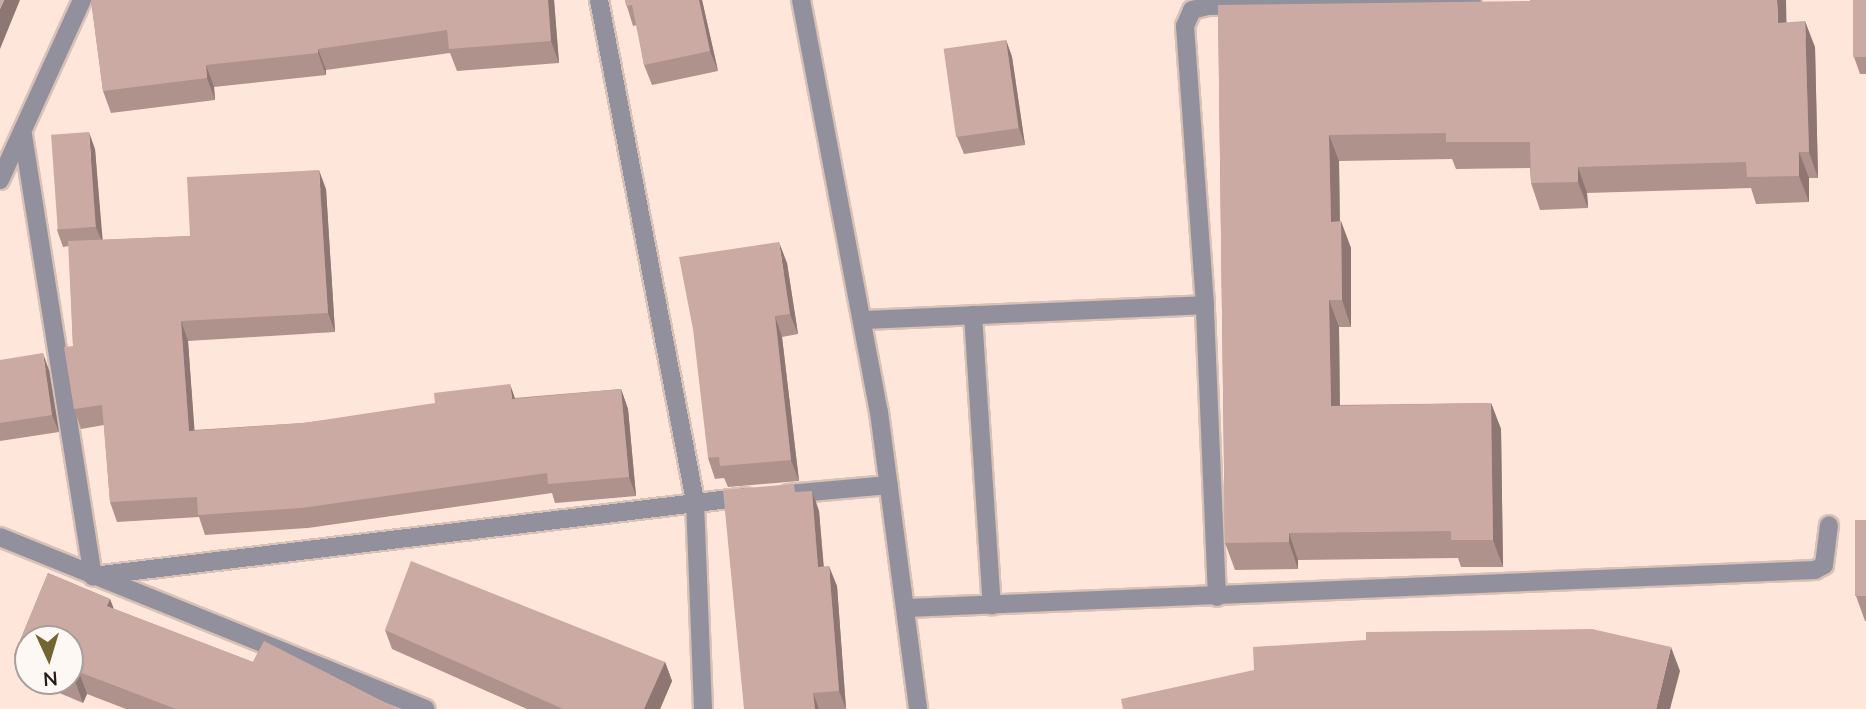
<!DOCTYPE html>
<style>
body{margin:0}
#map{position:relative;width:1866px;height:709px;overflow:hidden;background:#ffe6da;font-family:Lato,sans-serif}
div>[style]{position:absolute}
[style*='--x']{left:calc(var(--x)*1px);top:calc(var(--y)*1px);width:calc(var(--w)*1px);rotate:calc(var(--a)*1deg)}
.roads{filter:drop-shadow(2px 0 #d8c1b7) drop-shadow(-2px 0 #d8c1b7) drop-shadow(0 2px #d8c1b7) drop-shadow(0 -2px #d8c1b7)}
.minor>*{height:18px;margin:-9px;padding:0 9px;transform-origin:9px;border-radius:9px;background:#92909c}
.wall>*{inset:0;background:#af928c}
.shaded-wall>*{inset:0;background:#8e7772}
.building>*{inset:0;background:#cbaaa3;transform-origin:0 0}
span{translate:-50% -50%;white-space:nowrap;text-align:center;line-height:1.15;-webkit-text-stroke:5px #fef8f5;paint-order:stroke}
.north{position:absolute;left:14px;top:625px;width:70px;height:70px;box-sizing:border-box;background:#fef8f5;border:2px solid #a79f9b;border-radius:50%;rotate:176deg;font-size:19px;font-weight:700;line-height:28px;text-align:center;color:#251a15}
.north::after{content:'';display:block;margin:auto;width:24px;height:32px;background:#736532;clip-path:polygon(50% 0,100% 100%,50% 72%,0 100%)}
</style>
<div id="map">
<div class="roads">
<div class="minor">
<i style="--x:599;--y:0;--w:510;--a:79.15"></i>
<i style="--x:695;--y:501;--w:208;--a:87.8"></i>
<i style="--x:801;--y:0;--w:419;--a:79.3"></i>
<i style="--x:879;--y:412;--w:300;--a:82.5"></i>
<i style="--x:23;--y:135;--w:447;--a:81"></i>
<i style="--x:93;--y:576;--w:658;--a:-6.9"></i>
<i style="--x:0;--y:180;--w:198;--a:-65.5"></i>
<i style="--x:973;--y:315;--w:291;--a:86.3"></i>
<i style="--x:862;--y:320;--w:343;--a:-2.5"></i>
<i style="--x:788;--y:494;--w:101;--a:-5.1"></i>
<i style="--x:0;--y:537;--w:459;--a:22"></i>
<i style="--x:1217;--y:597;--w:292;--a:-92.4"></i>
<i style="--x:1205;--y:305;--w:280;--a:-94.1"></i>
<i style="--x:1185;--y:26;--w:17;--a:-66"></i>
<i style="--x:1192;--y:10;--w:16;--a:-14"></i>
<i style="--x:1208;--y:6;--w:264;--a:-1.3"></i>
<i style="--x:907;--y:608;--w:909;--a:-2.4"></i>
<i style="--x:1815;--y:570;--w:10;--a:-29"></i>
<i style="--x:1824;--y:565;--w:40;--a:-82.9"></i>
</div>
</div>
<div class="wall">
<i style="clip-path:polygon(91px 0,554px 0,559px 63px,457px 71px,450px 53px,326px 70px,326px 75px,214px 87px,215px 100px,111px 113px,103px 91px)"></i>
<i style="clip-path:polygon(625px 0,702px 0,718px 71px,652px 85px,644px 65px,637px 25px,633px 26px)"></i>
<i style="clip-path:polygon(1866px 0,1866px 74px,1860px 74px,1854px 57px)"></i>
<i style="clip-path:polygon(1218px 5px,1786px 22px,1815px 47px,1818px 178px,1809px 178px,1809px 202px,1756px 204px,1751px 188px,1587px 193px,1588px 208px,1540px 210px,1531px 183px,1530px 168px,1456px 169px,1452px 159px,1339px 161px,1340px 221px,1351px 248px,1351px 327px,1339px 327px,1340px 405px,1491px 403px,1501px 429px,1503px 567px,1461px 567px,1458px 558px,1298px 560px,1298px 569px,1235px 570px,1225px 543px)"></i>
<i style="clip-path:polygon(1006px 40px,1012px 57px,1025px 145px,964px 154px,957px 137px)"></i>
<i style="clip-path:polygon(95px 149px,102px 240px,190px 236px,326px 189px,335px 332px,188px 341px,194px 430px,303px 423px,515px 398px,621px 389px,628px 409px,636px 496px,555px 503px,552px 493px,308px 528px,205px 535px,199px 517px,117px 522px,110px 502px,104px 425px,81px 429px,74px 409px,73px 346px,69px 246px,63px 247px,57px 230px)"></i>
<i style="clip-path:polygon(787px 263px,798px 334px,782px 337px,799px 481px,728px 487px,724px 478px,715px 479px,708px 458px)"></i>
<i style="clip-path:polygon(0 360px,49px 370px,59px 432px,0 441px)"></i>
<i style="clip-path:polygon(812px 491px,819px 511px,824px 567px,837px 586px,846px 709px,744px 709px,797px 492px)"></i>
<i style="clip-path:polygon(1866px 520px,1866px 621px,1865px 621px,1856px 596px)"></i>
<i style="clip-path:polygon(48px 573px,110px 599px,114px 609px,253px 662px,264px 641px,398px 709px,126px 709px,87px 694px,83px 703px,31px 681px,70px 681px,70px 639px,28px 639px,28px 680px,22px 677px,14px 655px)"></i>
<i style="clip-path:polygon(385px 630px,665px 662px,672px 681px,660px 709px,527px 709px,392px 649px)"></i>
</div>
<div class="shaded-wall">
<i style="clip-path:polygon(4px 0,20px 0,0 49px,0 9px)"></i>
<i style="clip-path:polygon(548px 0,554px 0,559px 63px,551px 41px)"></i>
<i style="clip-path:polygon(699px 0,702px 0,718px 71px,710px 51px)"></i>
<i style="clip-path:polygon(1777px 0,1786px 0,1787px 49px,1778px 23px)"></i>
<i style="clip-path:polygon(1805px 21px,1815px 47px,1818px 178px,1809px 152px)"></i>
<i style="clip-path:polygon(1006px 40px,1012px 57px,1025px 145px,1019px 128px)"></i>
<i style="clip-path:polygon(318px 49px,326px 70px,326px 75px,318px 53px)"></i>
<i style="clip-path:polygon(206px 65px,214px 87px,215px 100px,207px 78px)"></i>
<i style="clip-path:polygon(89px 132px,95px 149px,103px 244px,96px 227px)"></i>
<i style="clip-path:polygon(1329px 135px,1339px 161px,1340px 248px,1331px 222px)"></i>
<i style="clip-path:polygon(1799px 152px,1809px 178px,1809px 202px,1799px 176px)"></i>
<i style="clip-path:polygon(1578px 167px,1587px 193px,1588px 208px,1578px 182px)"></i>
<i style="clip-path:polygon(319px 170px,326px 189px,335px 332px,328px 313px)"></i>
<i style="clip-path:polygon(1341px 221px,1351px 248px,1351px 327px,1342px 300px)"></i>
<i style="clip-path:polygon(779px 242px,787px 263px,798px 334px,790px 314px)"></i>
<i style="clip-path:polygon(1329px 300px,1339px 327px,1340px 432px,1331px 406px)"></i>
<i style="clip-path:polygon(775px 316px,782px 337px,799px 481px,791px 460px)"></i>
<i style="clip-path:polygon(181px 321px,188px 341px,196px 450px,189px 431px)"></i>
<i style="clip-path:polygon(43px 353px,49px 370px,59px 432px,52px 415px)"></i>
<i style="clip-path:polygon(510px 384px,517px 404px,512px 399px)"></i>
<i style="clip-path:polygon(621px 389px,628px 409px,636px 496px,629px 477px)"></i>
<i style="clip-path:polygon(1491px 403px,1501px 429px,1503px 567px,1493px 540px)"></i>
<i style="clip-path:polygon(812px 491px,819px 511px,825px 587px,818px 567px)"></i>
<i style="clip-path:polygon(1289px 533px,1298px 560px,1298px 569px,1289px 542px)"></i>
<i style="clip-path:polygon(829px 566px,837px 586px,846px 709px,839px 691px)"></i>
<i style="clip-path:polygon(110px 599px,118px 621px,107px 606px)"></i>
<i style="clip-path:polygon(1671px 647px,1680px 671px,1670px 709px,1656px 709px)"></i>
<i style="clip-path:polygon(665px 662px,672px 681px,660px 709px,644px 709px)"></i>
<i style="clip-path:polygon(79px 672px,87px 694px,83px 703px,75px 681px)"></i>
<i style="clip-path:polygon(813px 693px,819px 709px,815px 709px)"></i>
</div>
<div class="building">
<i style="clip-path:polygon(0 0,4px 0,0 9px)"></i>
<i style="clip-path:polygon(91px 0,548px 0,551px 41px,449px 49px,447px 30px,318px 49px,318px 53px,206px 65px,207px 78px,103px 91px)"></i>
<i style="clip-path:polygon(625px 0,699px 0,710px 51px,644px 65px,632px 5px,626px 6px)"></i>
<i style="clip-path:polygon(1530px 0,1777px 0,1778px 23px,1805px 21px,1809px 152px,1799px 152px,1799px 176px,1747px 177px,1746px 162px,1578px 167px,1578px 182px,1531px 183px,1530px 142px,1446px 142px,1446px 133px,1329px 135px,1331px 222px,1341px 221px,1342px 300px,1329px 300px,1331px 406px,1491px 403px,1493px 540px,1451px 540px,1451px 531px,1289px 533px,1289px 542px,1225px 543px,1218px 5px,1530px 1px)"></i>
<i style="left:1853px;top:0;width:13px;height:57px"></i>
<i style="left:1006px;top:40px;width:89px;height:63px;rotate:82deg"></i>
<i style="left:89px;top:132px;width:95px;height:38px;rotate:86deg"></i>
<i style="clip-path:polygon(319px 170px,328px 313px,181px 321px,189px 431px,303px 423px,435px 403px,434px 393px,510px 384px,512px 399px,621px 389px,629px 477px,548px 484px,547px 473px,301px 508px,198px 515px,197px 497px,110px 502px,102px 405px,74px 409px,64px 347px,73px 346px,68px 241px,190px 236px,187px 177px)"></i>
<i style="clip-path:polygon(779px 242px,790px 314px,775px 316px,791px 460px,720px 466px,719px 457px,708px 458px,693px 329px,679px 257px)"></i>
<i style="clip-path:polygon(43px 353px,52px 415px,0 423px,0 360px)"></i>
<i style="clip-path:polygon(794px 484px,795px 492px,812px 491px,818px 567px,829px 566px,839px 691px,813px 693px,815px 709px,744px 709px,723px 490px)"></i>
<i style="left:1855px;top:520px;width:11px;height:76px"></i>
<i style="clip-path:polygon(411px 561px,665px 662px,644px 709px,563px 709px,385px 630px)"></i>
<i style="clip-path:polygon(48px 573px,110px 599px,107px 606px,253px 662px,264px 641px,398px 709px,176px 709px,79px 672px,75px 681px,70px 678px,70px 639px,28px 639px,28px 661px,14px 655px)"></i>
<i style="clip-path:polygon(1592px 629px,1671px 647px,1656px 709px,1123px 709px,1121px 699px,1254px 670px,1253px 647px,1366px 640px,1366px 632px)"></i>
</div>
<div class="north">N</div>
</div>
